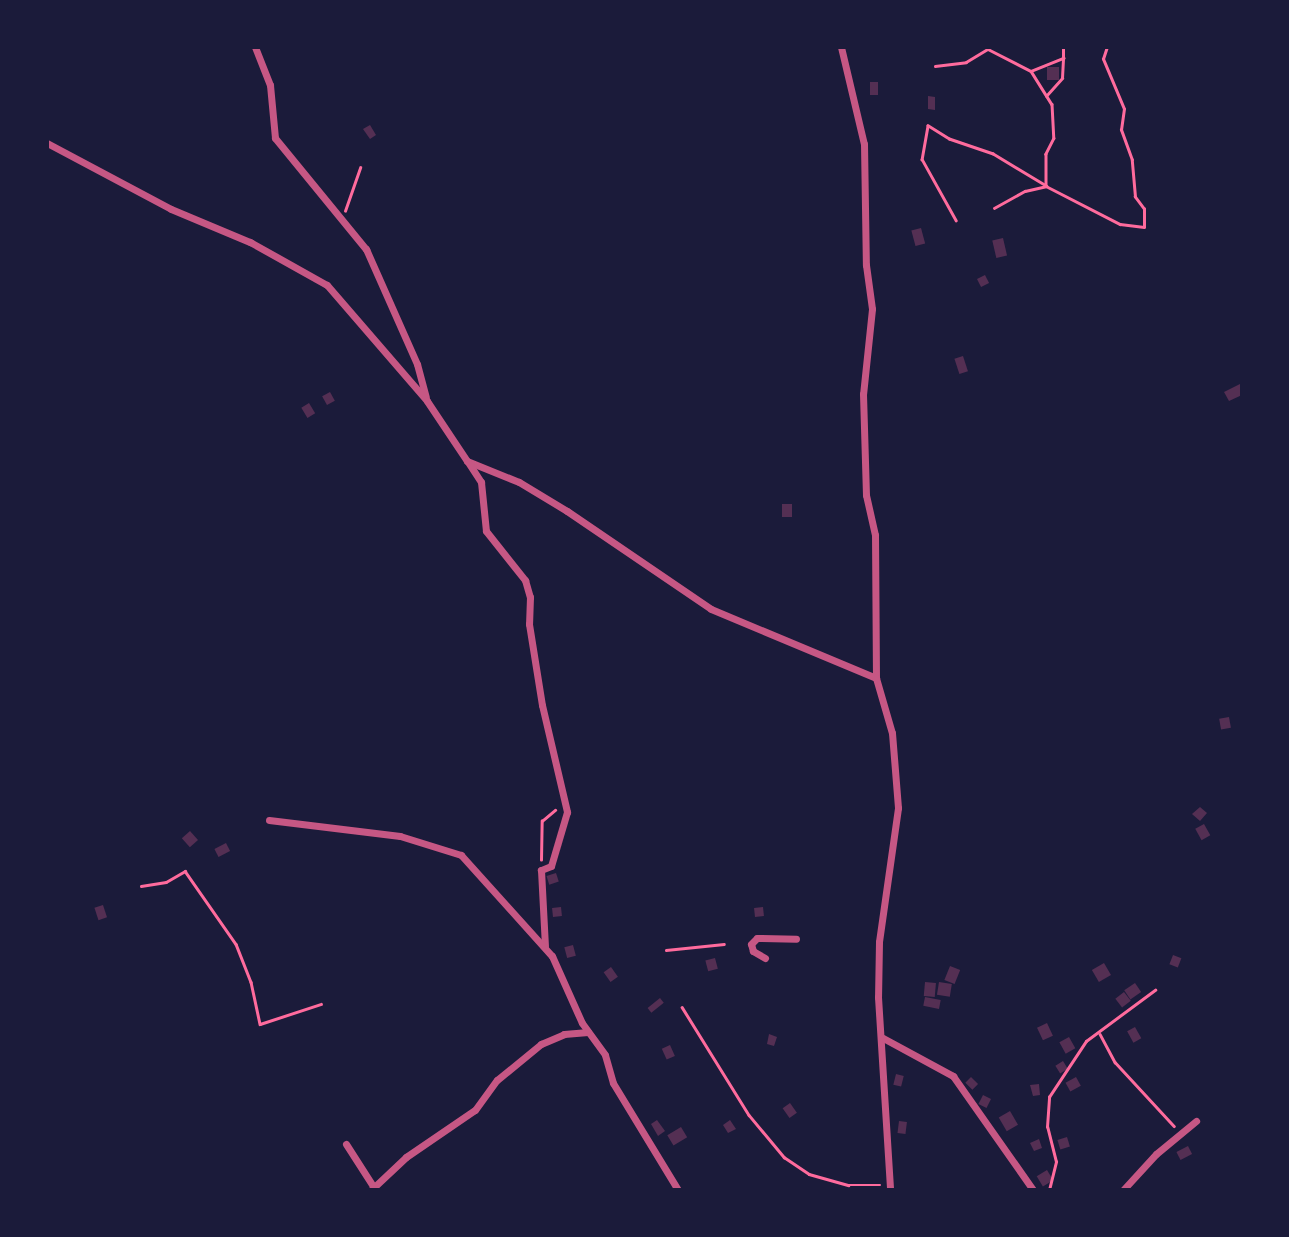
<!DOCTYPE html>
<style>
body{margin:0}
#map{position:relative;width:1289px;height:1237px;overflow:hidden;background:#1b1b3a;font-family:Barlow,sans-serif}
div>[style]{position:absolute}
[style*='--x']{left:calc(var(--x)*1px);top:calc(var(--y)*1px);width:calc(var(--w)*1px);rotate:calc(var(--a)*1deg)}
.building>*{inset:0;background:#542f53;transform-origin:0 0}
.path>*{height:2.5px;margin:-1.25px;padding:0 1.25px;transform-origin:1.25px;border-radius:1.25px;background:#ff6b9d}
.minor>*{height:7px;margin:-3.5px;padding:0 3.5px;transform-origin:3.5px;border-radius:3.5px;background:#c65784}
span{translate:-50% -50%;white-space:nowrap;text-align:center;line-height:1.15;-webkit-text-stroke:7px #1b1b3a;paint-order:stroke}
.frame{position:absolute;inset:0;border:49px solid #1b1b3a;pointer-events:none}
</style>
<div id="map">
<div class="building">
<i style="left:1047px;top:67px;width:12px;height:13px"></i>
<i style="left:870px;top:82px;width:8px;height:13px"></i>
<i style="clip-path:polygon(928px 96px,935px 97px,935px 110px,928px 109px)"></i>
<i style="clip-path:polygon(370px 125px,376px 135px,370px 139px,363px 129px)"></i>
<i style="left:921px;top:228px;width:16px;height:10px;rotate:75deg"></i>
<i style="left:1003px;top:238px;width:18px;height:11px;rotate:77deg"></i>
<i style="left:985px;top:275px;width:9px;height:9px;rotate:63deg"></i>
<i style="left:963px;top:356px;width:16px;height:9px;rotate:72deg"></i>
<i style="clip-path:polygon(1240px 384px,1242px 395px,1229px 401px,1224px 392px)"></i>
<i style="left:330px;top:392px;width:10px;height:9px;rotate:61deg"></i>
<i style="left:309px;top:403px;width:12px;height:9px;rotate:59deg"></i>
<i style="left:782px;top:504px;width:10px;height:13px"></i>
<i style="left:1229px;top:717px;width:11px;height:10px;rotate:80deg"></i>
<i style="clip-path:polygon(1200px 807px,1207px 813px,1200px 821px,1192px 814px)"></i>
<i style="left:1204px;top:824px;width:13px;height:10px;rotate:61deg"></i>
<i style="left:190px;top:831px;width:12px;height:11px;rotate:48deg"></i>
<i style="left:226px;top:843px;width:9px;height:13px;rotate:63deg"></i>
<i style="left:556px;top:873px;width:9px;height:10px;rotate:72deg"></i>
<i style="left:103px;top:905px;width:13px;height:9px;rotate:72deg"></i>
<i style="left:561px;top:907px;width:9px;height:9px;rotate:84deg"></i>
<i style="left:763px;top:907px;width:9px;height:9px;rotate:84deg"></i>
<i style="left:573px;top:945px;width:11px;height:9px;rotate:75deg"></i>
<i style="left:1173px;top:955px;width:9px;height:10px;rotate:21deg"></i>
<i style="left:715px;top:958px;width:11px;height:10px;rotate:75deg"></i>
<i style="left:1104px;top:963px;width:14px;height:14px;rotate:60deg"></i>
<i style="left:950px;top:966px;width:11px;height:15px;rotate:22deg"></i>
<i style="left:611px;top:967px;width:12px;height:9px;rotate:55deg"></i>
<i style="left:925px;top:982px;width:11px;height:14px;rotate:5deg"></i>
<i style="left:939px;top:982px;width:13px;height:13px;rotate:9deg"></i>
<i style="left:1135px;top:983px;width:11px;height:13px;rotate:56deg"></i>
<i style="left:1124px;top:992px;width:11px;height:11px;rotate:52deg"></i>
<i style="left:925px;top:997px;width:16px;height:9px;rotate:11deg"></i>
<i style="left:660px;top:998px;width:6px;height:16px;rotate:51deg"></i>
<i style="left:1047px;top:1023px;width:14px;height:11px;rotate:65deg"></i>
<i style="left:1135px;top:1027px;width:13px;height:9px;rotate:61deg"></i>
<i style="clip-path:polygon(769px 1034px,777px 1037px,774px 1046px,767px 1044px)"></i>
<i style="left:1069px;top:1037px;width:13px;height:11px;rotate:61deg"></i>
<i style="left:670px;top:1045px;width:12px;height:9px;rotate:66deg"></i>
<i style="left:1063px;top:1061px;width:9px;height:9px;rotate:58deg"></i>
<i style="left:896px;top:1074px;width:8px;height:11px;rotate:14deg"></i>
<i style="left:971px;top:1077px;width:10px;height:8px;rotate:45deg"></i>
<i style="left:1076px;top:1077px;width:10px;height:12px;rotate:61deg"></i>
<i style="clip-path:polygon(1039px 1084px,1040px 1095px,1033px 1096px,1030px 1085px)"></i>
<i style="left:983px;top:1095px;width:9px;height:10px;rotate:27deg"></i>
<i style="left:790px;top:1103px;width:12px;height:9px;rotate:55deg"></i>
<i style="left:1010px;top:1111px;width:16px;height:13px;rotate:60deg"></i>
<i style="clip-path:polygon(657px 1120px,665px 1131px,658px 1136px,651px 1124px)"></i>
<i style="clip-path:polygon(730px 1120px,736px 1129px,728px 1133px,723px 1125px)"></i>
<i style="left:899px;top:1121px;width:8px;height:12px;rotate:7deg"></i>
<i style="left:681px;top:1127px;width:12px;height:16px;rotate:59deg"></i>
<i style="left:1067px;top:1137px;width:10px;height:10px;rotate:73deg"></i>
<i style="clip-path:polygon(1039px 1139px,1042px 1148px,1034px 1151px,1030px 1143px)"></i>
<i style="left:1188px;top:1146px;width:9px;height:13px;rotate:63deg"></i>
<i style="left:1047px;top:1170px;width:12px;height:12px;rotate:59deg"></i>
</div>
<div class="path">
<i style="--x:935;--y:66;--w:31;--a:-7"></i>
<i style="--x:966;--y:62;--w:26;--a:-31"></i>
<i style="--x:988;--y:49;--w:48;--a:27.1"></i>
<i style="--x:1031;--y:71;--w:39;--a:58"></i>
<i style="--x:1052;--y:104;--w:34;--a:87"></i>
<i style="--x:1054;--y:138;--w:18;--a:117"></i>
<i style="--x:1046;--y:154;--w:32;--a:90"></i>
<i style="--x:1046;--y:186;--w:62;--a:-148.9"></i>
<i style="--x:993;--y:154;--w:46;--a:-161.2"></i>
<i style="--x:949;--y:139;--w:25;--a:-148"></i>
<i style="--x:928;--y:126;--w:34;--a:100"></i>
<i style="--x:922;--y:159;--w:70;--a:60.9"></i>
<i style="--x:1031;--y:71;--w:35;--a:-22"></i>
<i style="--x:1063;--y:58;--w:11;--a:-90"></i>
<i style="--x:1046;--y:96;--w:24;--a:-48"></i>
<i style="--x:1062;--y:78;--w:20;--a:-87"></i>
<i style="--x:994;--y:208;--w:35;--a:-29"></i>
<i style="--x:1025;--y:191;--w:22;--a:-13"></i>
<i style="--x:1046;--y:186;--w:83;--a:27.2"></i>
<i style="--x:1120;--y:224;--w:24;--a:7"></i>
<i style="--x:1144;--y:227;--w:18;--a:-90"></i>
<i style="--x:1144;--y:209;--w:15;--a:-127"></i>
<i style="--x:1135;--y:197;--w:37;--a:-95"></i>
<i style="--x:1132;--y:160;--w:32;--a:-110"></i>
<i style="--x:1121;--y:130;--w:21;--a:-82"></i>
<i style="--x:1124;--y:109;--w:54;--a:-112.8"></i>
<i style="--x:1103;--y:59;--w:13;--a:-72"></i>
<i style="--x:345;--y:211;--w:46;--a:-70.8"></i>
<i style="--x:541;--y:860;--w:39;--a:-89"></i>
<i style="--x:542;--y:821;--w:17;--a:-40"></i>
<i style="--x:141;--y:886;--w:25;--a:-9"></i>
<i style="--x:166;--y:882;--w:22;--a:-30"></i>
<i style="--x:185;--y:871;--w:89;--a:55.1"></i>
<i style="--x:236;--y:944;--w:41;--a:68.5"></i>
<i style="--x:251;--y:982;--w:43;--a:77.9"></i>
<i style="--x:260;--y:1024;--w:64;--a:-18.2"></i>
<i style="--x:666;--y:950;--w:58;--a:-5.9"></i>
<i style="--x:682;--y:1007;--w:127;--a:58.2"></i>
<i style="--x:749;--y:1115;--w:55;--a:50.2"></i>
<i style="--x:784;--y:1157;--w:30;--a:34"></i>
<i style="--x:809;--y:1174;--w:41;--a:15.8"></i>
<i style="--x:848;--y:1185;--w:32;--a:0"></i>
<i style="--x:1100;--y:1034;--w:32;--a:62"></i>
<i style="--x:1115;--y:1062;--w:87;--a:47.3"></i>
<i style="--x:1049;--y:1190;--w:29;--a:-76"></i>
<i style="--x:1056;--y:1162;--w:36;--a:-104"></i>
<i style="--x:1047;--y:1127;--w:30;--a:-86"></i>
<i style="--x:1049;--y:1097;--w:67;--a:-56.5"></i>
<i style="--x:1086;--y:1041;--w:86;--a:-36.5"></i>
</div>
<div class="minor">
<i style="--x:255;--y:47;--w:41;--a:68.5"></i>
<i style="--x:270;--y:85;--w:53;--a:84.6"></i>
<i style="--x:275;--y:138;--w:144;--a:50.7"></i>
<i style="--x:366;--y:249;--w:126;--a:66.1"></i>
<i style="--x:417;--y:364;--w:34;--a:75"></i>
<i style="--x:841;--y:47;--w:100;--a:76.7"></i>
<i style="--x:864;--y:144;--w:121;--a:89.1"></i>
<i style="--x:866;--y:265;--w:44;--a:82.2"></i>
<i style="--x:872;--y:309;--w:85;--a:96"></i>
<i style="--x:863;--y:394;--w:101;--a:88.3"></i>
<i style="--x:866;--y:495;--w:41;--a:77.3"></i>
<i style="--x:875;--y:535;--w:143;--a:89.6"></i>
<i style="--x:876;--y:678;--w:57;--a:73.8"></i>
<i style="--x:892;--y:733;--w:75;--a:85.4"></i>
<i style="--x:898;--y:808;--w:135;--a:98.1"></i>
<i style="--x:879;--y:942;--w:55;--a:91"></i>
<i style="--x:878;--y:997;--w:193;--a:86.4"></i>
<i style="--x:47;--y:143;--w:140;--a:28"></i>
<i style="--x:171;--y:209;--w:86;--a:22.7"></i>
<i style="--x:250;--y:242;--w:88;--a:29.2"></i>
<i style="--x:327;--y:285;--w:153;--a:49.2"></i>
<i style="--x:427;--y:401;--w:72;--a:56.3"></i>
<i style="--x:467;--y:461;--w:56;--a:22"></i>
<i style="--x:519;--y:482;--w:56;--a:31.1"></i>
<i style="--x:567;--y:511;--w:174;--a:34.2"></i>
<i style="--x:711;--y:609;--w:179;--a:22.7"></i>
<i style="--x:468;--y:462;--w:24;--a:57"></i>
<i style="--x:481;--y:482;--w:49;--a:84.2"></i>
<i style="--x:486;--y:531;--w:63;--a:51.5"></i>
<i style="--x:525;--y:580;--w:18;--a:74"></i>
<i style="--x:530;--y:597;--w:27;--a:92"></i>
<i style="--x:529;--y:624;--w:82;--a:80.9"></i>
<i style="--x:542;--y:705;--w:110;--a:76.8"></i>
<i style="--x:567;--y:812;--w:56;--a:106.5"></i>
<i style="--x:551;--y:866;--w:11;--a:158"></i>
<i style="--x:541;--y:870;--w:76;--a:87"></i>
<i style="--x:269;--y:820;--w:132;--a:7"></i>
<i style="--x:400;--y:836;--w:64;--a:17.3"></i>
<i style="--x:461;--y:855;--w:136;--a:48"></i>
<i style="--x:552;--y:956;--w:73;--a:65.9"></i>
<i style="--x:582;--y:1023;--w:39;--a:54"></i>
<i style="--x:605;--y:1055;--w:29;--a:74"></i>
<i style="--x:613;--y:1083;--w:125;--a:58.7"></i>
<i style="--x:765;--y:958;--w:14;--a:-150"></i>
<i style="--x:753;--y:951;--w:7;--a:-106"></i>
<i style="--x:751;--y:944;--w:8;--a:-45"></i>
<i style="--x:757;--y:938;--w:39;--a:1"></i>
<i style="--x:883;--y:1038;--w:80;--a:28.5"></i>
<i style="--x:953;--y:1076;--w:139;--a:54.9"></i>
<i style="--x:346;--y:1144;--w:50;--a:57.3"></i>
<i style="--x:371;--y:1190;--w:48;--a:-43.3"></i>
<i style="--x:406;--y:1157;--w:83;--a:-34.3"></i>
<i style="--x:475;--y:1110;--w:37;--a:-54"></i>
<i style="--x:497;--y:1080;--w:57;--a:-39.3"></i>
<i style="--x:541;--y:1044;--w:25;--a:-23"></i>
<i style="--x:564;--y:1034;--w:24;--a:-5"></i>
<i style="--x:1123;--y:1190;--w:49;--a:-47.5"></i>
<i style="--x:1156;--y:1154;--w:52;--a:-39.5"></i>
</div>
<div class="frame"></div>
</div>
